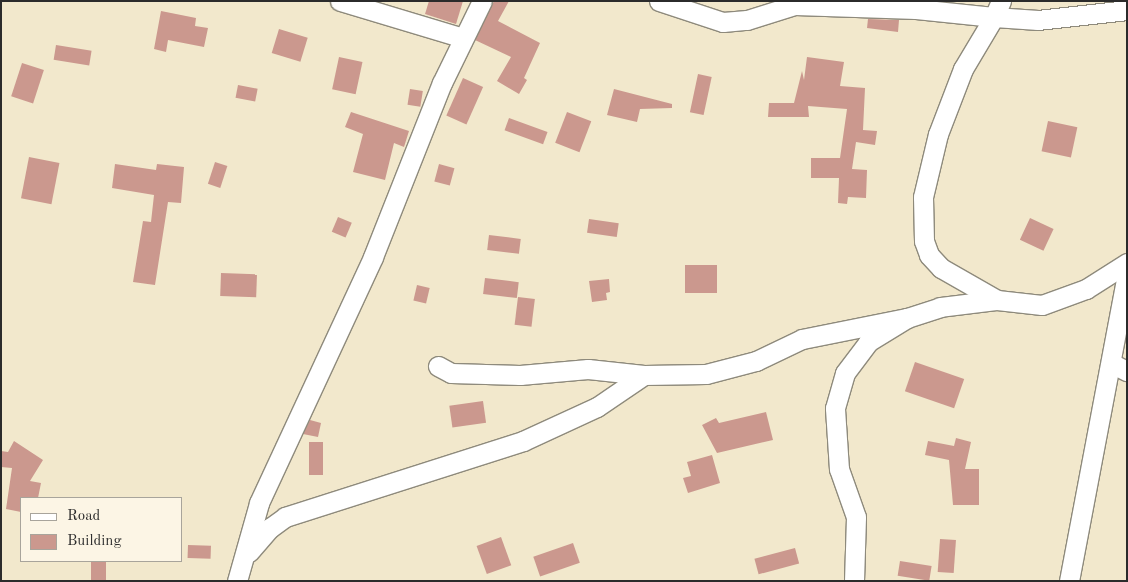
<!DOCTYPE html>
<style>
body{margin:0}
#map{position:relative;width:1128px;height:582px;overflow:hidden;background:#f2e8cc;font-family:"Old Standard TT",serif}
div>[style]{position:absolute}
[style*='--x']{left:calc(var(--x)*1px);top:calc(var(--y)*1px);width:calc(var(--w)*1px);rotate:calc(var(--a)*1deg)}
.building>*{inset:0;background:#cb988e;transform-origin:0 0}
.roads{filter:drop-shadow(1px 0 #8e8a7c) drop-shadow(-1px 0 #8e8a7c) drop-shadow(0 1px #8e8a7c) drop-shadow(0 -1px #8e8a7c)}
.minor>*{height:19px;margin:-9.5px;padding:0 9.5px;transform-origin:9.5px;border-radius:9.5px;background:#fff}
span{translate:-50% -50%;white-space:nowrap;text-align:center;line-height:1.15;-webkit-text-stroke:4px #fcf5e5;paint-order:stroke}
.frame{position:absolute;inset:0;border:2px solid #2b2b2b;pointer-events:none}
.legend{position:absolute;left:20px;top:497px;width:162px;height:65px;box-sizing:border-box;background:#fcf5e5;border:1px solid #a8a49b;margin:0;padding:6px 9px;list-style:none;font-size:15px;color:#2b2b2b}
.legend li{display:flex;align-items:center;gap:10px;height:25px}
.legend b{width:25px;border:1px solid #a8a49b}
</style>
<div id="map">
<div class="building">
<i style="clip-path:polygon(429px 1px,463px 1px,456px 24px,425px 14px)"></i>
<i style="clip-path:polygon(494px 1px,509px 1px,498px 21px,540px 43px,524px 78px,527px 80px,519px 94px,497px 81px,511px 57px,475px 40px)"></i>
<i style="clip-path:polygon(161px 11px,196px 18px,195px 26px,208px 28px,204px 47px,168px 40px,166px 52px,154px 49px)"></i>
<i style="clip-path:polygon(868px 19px,899px 20px,898px 32px,867px 28px)"></i>
<i style="left:279px;top:29px;width:30px;height:25px;rotate:17deg"></i>
<i style="left:56px;top:45px;width:36px;height:15px;rotate:9deg"></i>
<i style="left:339px;top:57px;width:24px;height:33px;rotate:12deg"></i>
<i style="clip-path:polygon(807px 57px,844px 62px,840px 86px,865px 88px,863px 130px,877px 131px,875px 145px,856px 142px,852px 169px,867px 170px,866px 198px,848px 197px,847px 204px,838px 203px,839px 178px,811px 178px,811px 158px,840px 158px,847px 109px,808px 106px,809px 117px,768px 117px,769px 103px,794px 103px,802px 71px,804px 80px)"></i>
<i style="left:22px;top:63px;width:23px;height:35px;rotate:18deg"></i>
<i style="left:698px;top:74px;width:14px;height:39px;rotate:12deg"></i>
<i style="left:463px;top:78px;width:22px;height:41px;rotate:24deg"></i>
<i style="left:238px;top:85px;width:20px;height:13px;rotate:11deg"></i>
<i style="left:410px;top:89px;width:13px;height:16px;rotate:9deg"></i>
<i style="clip-path:polygon(614px 89px,672px 104px,672px 108px,640px 109px,637px 122px,607px 115px)"></i>
<i style="clip-path:polygon(351px 112px,409px 131px,404px 147px,394px 143px,385px 180px,353px 172px,363px 134px,345px 127px)"></i>
<i style="left:567px;top:112px;width:26px;height:33px;rotate:21deg"></i>
<i style="left:509px;top:118px;width:41px;height:13px;rotate:20deg"></i>
<i style="left:1048px;top:121px;width:30px;height:31px;rotate:12deg"></i>
<i style="left:29px;top:157px;width:31px;height:42px;rotate:11deg"></i>
<i style="left:215px;top:162px;width:13px;height:23px;rotate:18deg"></i>
<i style="clip-path:polygon(115px 164px,156px 170px,157px 164px,184px 167px,181px 203px,168px 202px,155px 285px,133px 282px,143px 221px,151px 222px,154px 195px,112px 188px)"></i>
<i style="left:439px;top:164px;width:16px;height:18px;rotate:15deg"></i>
<i style="left:338px;top:217px;width:15px;height:16px;rotate:23deg"></i>
<i style="left:1030px;top:218px;width:26px;height:24px;rotate:25deg"></i>
<i style="left:589px;top:219px;width:30px;height:14px;rotate:8deg"></i>
<i style="left:489px;top:235px;width:32px;height:15px;rotate:7deg"></i>
<i style="left:685px;top:265px;width:32px;height:28px"></i>
<i style="left:221px;top:273px;width:36px;height:23px;rotate:2deg"></i>
<i style="left:485px;top:278px;width:34px;height:16px;rotate:7deg"></i>
<i style="clip-path:polygon(609px 279px,610px 292px,606px 293px,607px 300px,592px 302px,589px 281px)"></i>
<i style="left:417px;top:285px;width:13px;height:16px;rotate:13deg"></i>
<i style="left:518px;top:297px;width:17px;height:28px;rotate:7deg"></i>
<i style="left:915px;top:362px;width:52px;height:31px;rotate:19deg"></i>
<i style="left:483px;top:401px;width:22px;height:34px;rotate:82deg"></i>
<i style="clip-path:polygon(766px 412px,773px 440px,717px 453px,702px 425px,716px 418px,719px 423px)"></i>
<i style="clip-path:polygon(310px 420px,321px 423px,318px 437px,303px 434px)"></i>
<i style="clip-path:polygon(956px 438px,971px 442px,965px 469px,979px 469px,979px 505px,953px 505px,949px 460px,925px 455px,928px 441px,954px 446px)"></i>
<i style="clip-path:polygon(14px 441px,43px 460px,30px 481px,41px 483px,38px 498px,21px 498px,21px 512px,6px 509px,12px 468px,1px 467px,1px 451px,8px 452px)"></i>
<i style="left:309px;top:442px;width:14px;height:33px"></i>
<i style="clip-path:polygon(712px 455px,720px 483px,688px 493px,683px 478px,691px 476px,687px 462px)"></i>
<i style="left:501px;top:537px;width:30px;height:26px;rotate:70deg"></i>
<i style="left:940px;top:539px;width:16px;height:33px;rotate:4deg"></i>
<i style="left:573px;top:543px;width:21px;height:42px;rotate:71deg"></i>
<i style="left:188px;top:545px;width:23px;height:13px;rotate:2deg"></i>
<i style="left:795px;top:548px;width:16px;height:42px;rotate:75deg"></i>
<i style="left:91px;top:561px;width:15px;height:20px"></i>
<i style="left:900px;top:561px;width:32px;height:15px;rotate:9deg"></i>
</div>
<div class="roads">
<div class="minor">
<i style="--x:340;--y:1;--w:128;--a:16.7"></i>
<i style="--x:659;--y:1;--w:67;--a:18.2"></i>
<i style="--x:723;--y:22;--w:24;--a:-5"></i>
<i style="--x:747;--y:20;--w:50;--a:-17.4"></i>
<i style="--x:795;--y:5;--w:121;--a:1.9"></i>
<i style="--x:916;--y:9;--w:78;--a:5.9"></i>
<i style="--x:994;--y:17;--w:61;--a:120.8"></i>
<i style="--x:963;--y:69;--w:70;--a:111"></i>
<i style="--x:938;--y:134;--w:65;--a:103.4"></i>
<i style="--x:923;--y:197;--w:44;--a:88.7"></i>
<i style="--x:924;--y:241;--w:15;--a:70"></i>
<i style="--x:929;--y:255;--w:18;--a:47"></i>
<i style="--x:941;--y:268;--w:64;--a:29.7"></i>
<i style="--x:997;--y:300;--w:45;--a:6.3"></i>
<i style="--x:1042;--y:305;--w:47;--a:-20"></i>
<i style="--x:1086;--y:289;--w:49;--a:-32.4"></i>
<i style="--x:1001;--y:1;--w:17;--a:114"></i>
<i style="--x:994;--y:17;--w:44;--a:3.9"></i>
<i style="--x:1038;--y:20;--w:90;--a:-6.4"></i>
<i style="--x:1111;--y:363;--w:18;--a:27"></i>
<i style="--x:438;--y:366;--w:15;--a:28"></i>
<i style="--x:451;--y:373;--w:69;--a:1.7"></i>
<i style="--x:520;--y:375;--w:68;--a:-5"></i>
<i style="--x:588;--y:369;--w:56;--a:6.1"></i>
<i style="--x:644;--y:375;--w:62;--a:-0.9"></i>
<i style="--x:706;--y:374;--w:52;--a:-14.6"></i>
<i style="--x:756;--y:361;--w:51;--a:-25.6"></i>
<i style="--x:802;--y:339;--w:107;--a:-11.3"></i>
<i style="--x:249;--y:552;--w:32;--a:-49"></i>
<i style="--x:270;--y:528;--w:19;--a:-36"></i>
<i style="--x:285;--y:517;--w:250;--a:-17.7"></i>
<i style="--x:523;--y:441;--w:81;--a:-24.7"></i>
<i style="--x:597;--y:407;--w:57;--a:-34.2"></i>
<i style="--x:237;--y:581;--w:81;--a:-74.2"></i>
<i style="--x:259;--y:503;--w:271;--a:-65.1"></i>
<i style="--x:373;--y:257;--w:187;--a:-68.4"></i>
<i style="--x:442;--y:83;--w:91;--a:-64"></i>
<i style="--x:854;--y:581;--w:64;--a:-88.2"></i>
<i style="--x:856;--y:517;--w:51;--a:-109.5"></i>
<i style="--x:839;--y:469;--w:61;--a:-93.8"></i>
<i style="--x:835;--y:408;--w:36;--a:-74"></i>
<i style="--x:845;--y:373;--w:39;--a:-53"></i>
<i style="--x:868;--y:342;--w:46;--a:-31.6"></i>
<i style="--x:907;--y:318;--w:35;--a:-18"></i>
<i style="--x:940;--y:307;--w:57;--a:-7"></i>
<i style="--x:1069;--y:581;--w:313;--a:-79.3"></i>
</div>
</div>
<div class="frame"></div>
<ul class="legend">
<li><b style="height:6px;background:#fff"></b>Road</li>
<li><b style="height:14px;background:#cb988e"></b>Building</li>
</ul>
</div>
